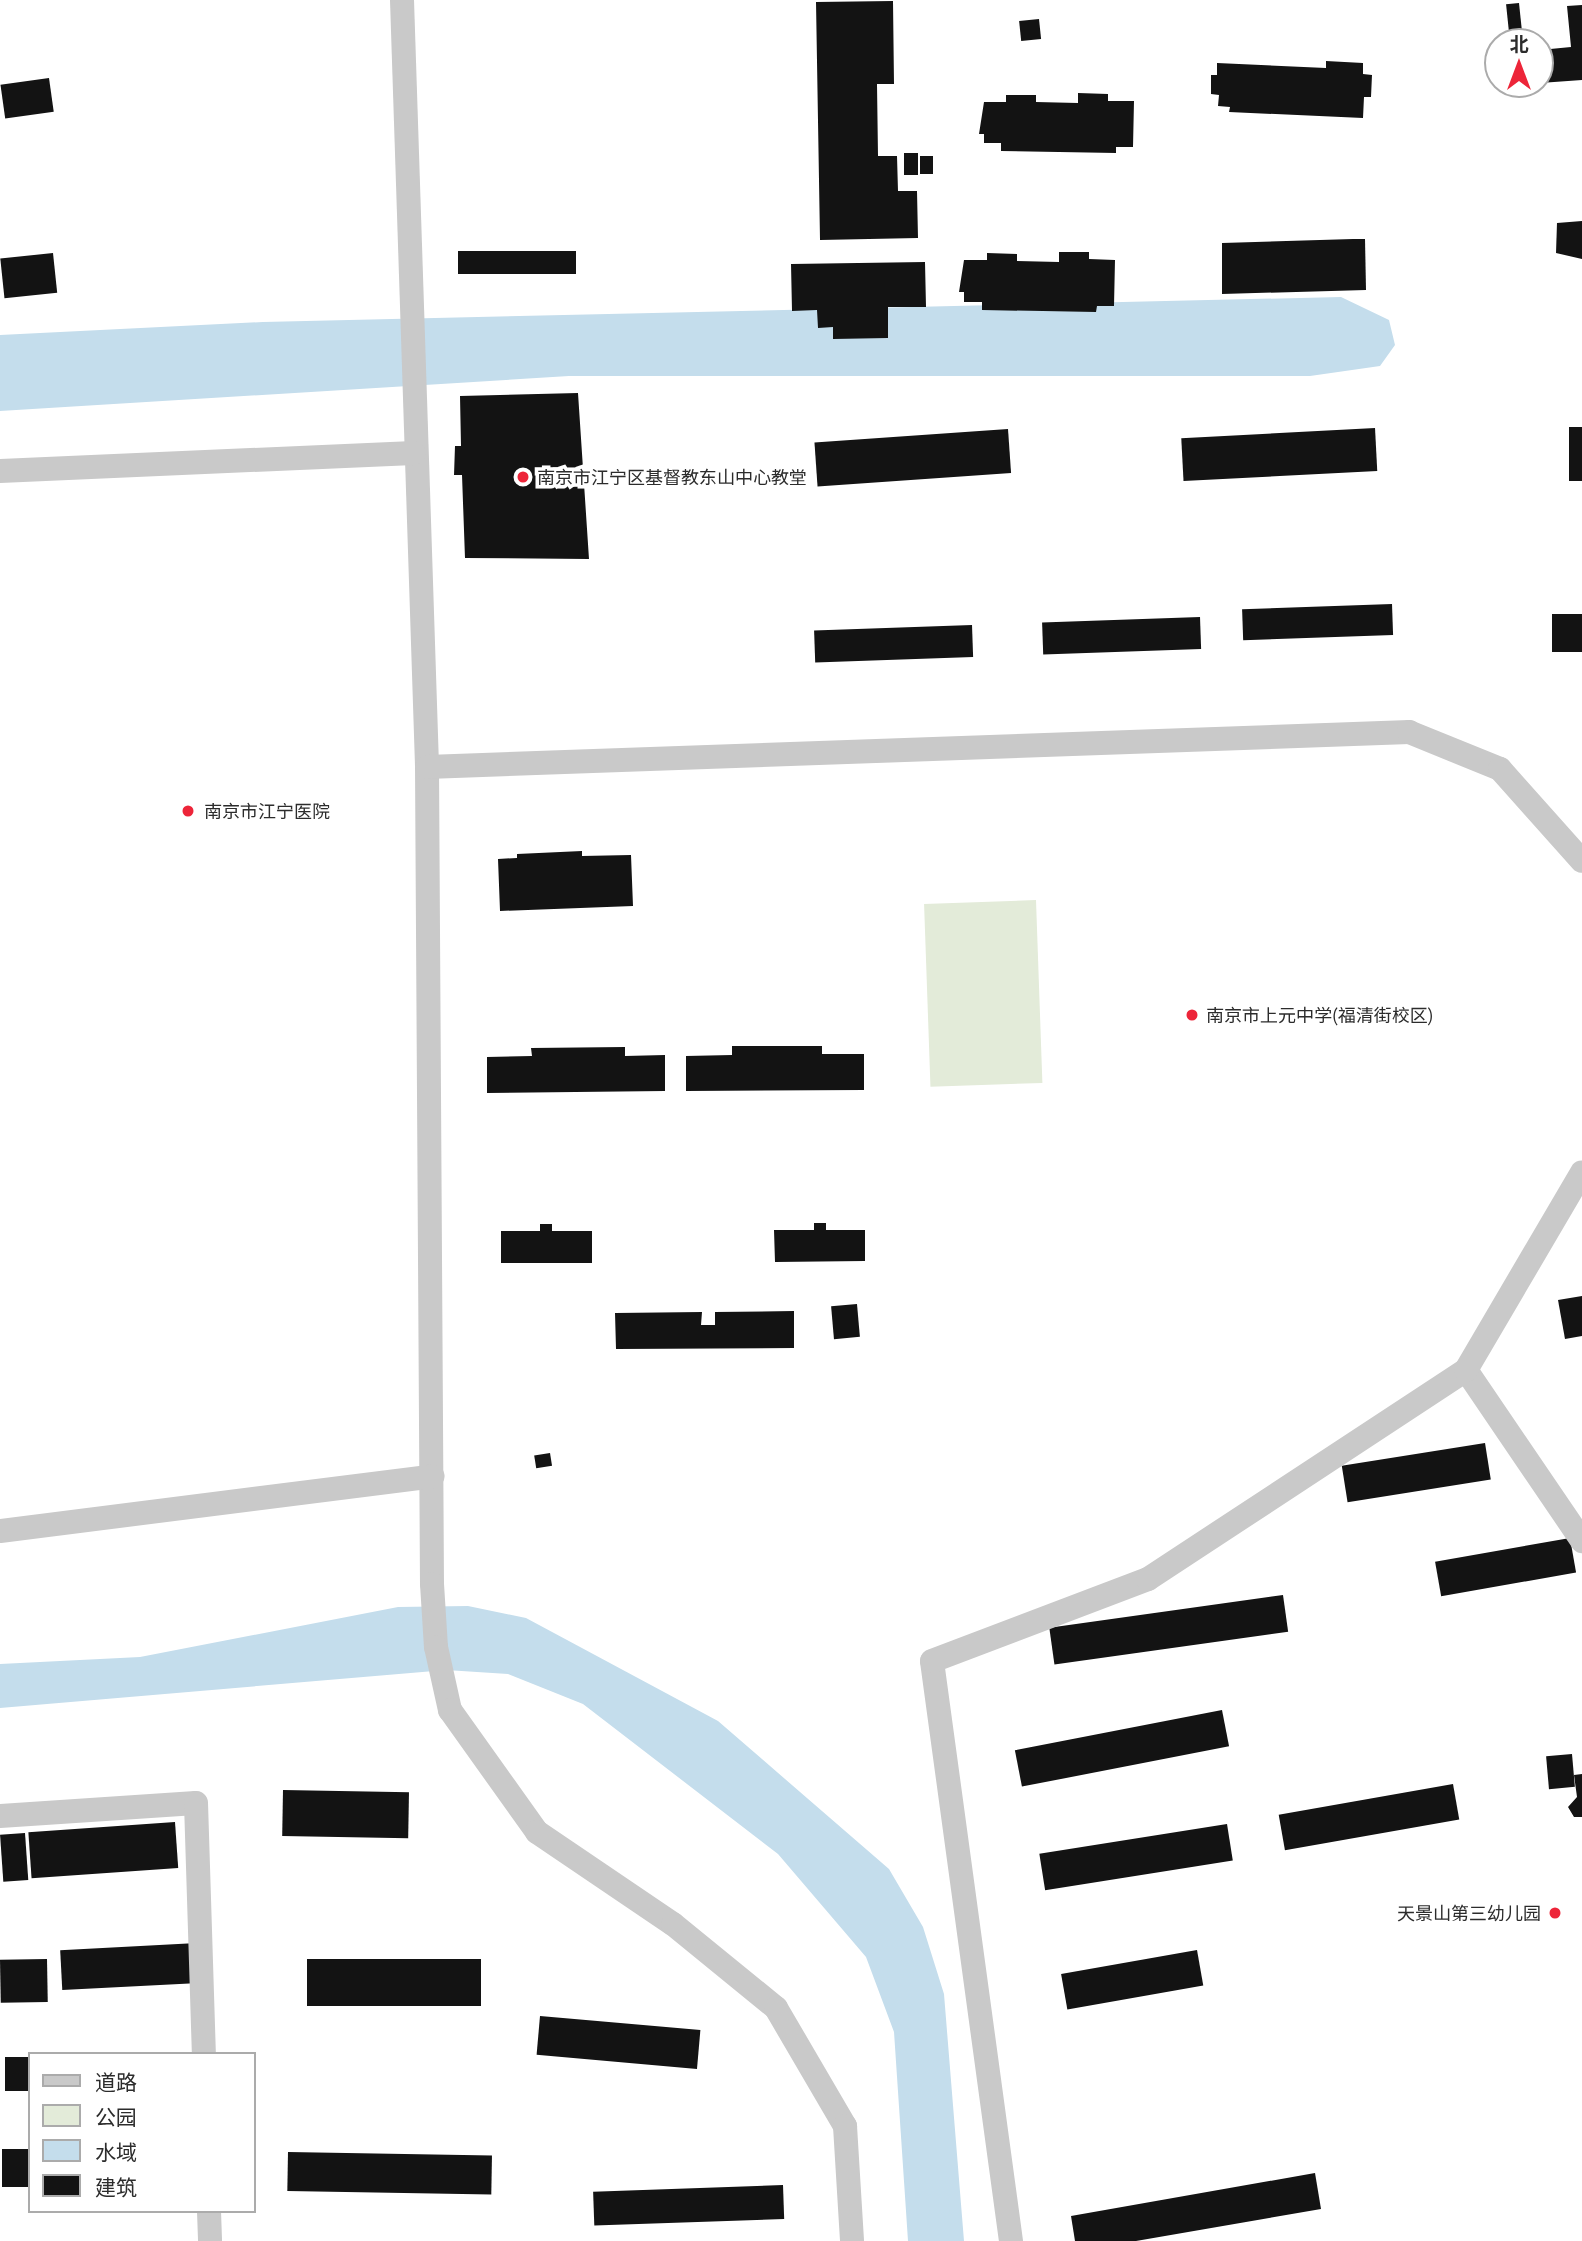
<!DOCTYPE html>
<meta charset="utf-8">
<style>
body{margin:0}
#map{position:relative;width:1582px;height:2241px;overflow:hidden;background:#fff;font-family:Ubuntu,"Noto Sans SC",sans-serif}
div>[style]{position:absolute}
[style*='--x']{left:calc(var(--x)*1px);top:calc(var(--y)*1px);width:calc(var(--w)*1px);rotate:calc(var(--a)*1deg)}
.green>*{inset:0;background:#e3ebd9;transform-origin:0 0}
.water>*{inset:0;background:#c4ddec}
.building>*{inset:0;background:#131313;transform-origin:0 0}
.minor>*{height:24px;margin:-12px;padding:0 12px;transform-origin:12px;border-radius:12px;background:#c9c9c9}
.dots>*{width:19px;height:19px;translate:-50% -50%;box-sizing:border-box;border:4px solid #fff;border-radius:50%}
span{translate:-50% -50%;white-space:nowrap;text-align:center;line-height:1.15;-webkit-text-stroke:7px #fff;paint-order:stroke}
.poi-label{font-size:18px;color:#2c2c2c}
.left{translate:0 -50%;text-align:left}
.right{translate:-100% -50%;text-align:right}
.legend{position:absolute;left:28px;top:2052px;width:228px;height:161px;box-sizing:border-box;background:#fff;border:2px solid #ababab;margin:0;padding:9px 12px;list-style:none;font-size:21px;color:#2c2c2c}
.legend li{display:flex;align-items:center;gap:14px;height:35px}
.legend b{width:35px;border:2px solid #ababab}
.north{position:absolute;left:1484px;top:28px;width:70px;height:70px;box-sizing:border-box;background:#fff;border:2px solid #ababab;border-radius:50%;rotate:0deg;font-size:19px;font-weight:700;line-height:28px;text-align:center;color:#2c2c2c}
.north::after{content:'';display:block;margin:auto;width:24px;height:32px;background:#ed2539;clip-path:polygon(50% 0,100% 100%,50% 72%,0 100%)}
</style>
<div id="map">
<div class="green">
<i style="left:1036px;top:900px;width:183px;height:112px;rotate:88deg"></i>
</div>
<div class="water">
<i style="clip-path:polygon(1341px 297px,1389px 320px,1395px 345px,1380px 366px,1310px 376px,569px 376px,0 411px,0 335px,263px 322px)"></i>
<i style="clip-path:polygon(468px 1606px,526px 1618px,718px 1721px,889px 1869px,923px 1927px,944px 1994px,964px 2241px,908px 2241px,894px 2032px,866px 1957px,778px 1854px,583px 1704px,508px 1674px,446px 1670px,0 1708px,0 1664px,140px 1657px,398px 1607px)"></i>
</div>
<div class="building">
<i style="clip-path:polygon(893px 1px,894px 84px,877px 84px,878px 156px,897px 156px,898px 191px,917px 191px,918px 238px,820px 240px,816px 2px)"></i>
<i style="left:1519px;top:3px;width:39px;height:13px;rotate:84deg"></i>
<i style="clip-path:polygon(1582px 5px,1582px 80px,1540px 83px,1540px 50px,1571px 47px,1567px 6px)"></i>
<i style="left:1039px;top:19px;width:20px;height:20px;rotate:84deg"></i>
<i style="clip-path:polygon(1326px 61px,1363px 63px,1363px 74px,1372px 75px,1371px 97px,1364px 97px,1363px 118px,1229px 112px,1230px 107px,1218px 106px,1219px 95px,1211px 94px,1211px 75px,1217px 75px,1217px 63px,1326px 68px)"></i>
<i style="left:49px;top:78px;width:34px;height:49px;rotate:82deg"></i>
<i style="clip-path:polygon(1078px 93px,1108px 94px,1108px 101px,1134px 101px,1133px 147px,1116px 147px,1116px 153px,1001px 151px,1001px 143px,984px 143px,984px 134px,979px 134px,984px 102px,1006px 102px,1006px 95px,1036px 95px,1036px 102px,1078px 103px)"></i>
<i style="left:904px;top:153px;width:14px;height:22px"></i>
<i style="left:920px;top:156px;width:13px;height:18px"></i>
<i style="clip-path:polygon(1582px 221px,1582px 259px,1556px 253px,1557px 223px)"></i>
<i style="clip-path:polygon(1353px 239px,1365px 239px,1366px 290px,1222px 294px,1222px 243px)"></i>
<i style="left:458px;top:251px;width:118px;height:23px"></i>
<i style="clip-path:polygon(1059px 252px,1089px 252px,1089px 259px,1115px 260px,1114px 306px,1097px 306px,1096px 312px,982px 310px,982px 302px,964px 302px,964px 292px,959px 292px,964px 260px,987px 260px,987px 253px,1017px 254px,1017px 261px,1059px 262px)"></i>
<i style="left:53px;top:253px;width:40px;height:53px;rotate:84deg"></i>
<i style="clip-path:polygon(925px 262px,926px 307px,888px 307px,888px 338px,833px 339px,833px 327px,818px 328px,817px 310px,792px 311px,791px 264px)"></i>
<i style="clip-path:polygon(578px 393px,589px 559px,465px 558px,462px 475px,454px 475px,455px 446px,461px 446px,460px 396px)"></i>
<i style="left:1569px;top:427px;width:13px;height:54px"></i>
<i style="left:1375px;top:428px;width:43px;height:194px;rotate:87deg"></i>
<i style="left:1008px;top:429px;width:44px;height:194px;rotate:86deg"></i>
<i style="left:1392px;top:604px;width:31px;height:150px;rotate:88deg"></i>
<i style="left:1552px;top:614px;width:30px;height:38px"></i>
<i style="left:1200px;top:617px;width:32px;height:158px;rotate:88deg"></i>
<i style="left:972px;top:625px;width:32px;height:158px;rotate:88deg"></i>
<i style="clip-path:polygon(582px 851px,582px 856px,631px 855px,633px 906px,500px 911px,498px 859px,517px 858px,517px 854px)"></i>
<i style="clip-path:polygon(732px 1046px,822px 1046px,822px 1054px,864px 1054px,864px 1090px,686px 1091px,686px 1056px,732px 1055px)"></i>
<i style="clip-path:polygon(625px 1047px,625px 1056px,665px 1055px,665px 1091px,487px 1093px,487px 1057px,532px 1056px,531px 1048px)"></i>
<i style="clip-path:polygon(814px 1223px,826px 1223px,826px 1230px,865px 1230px,865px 1261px,775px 1262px,774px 1230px,814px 1230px)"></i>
<i style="clip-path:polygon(540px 1224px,552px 1224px,552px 1231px,592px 1231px,592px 1263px,501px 1263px,501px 1231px,540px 1231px)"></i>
<i style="clip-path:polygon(1582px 1296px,1582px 1336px,1565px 1339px,1558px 1300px)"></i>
<i style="left:857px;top:1304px;width:33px;height:26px;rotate:85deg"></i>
<i style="clip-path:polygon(794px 1311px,794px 1348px,616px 1349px,615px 1313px,702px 1312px,701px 1325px,715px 1325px,715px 1312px)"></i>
<i style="left:1485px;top:1443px;width:37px;height:145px;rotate:81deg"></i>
<i style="left:550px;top:1453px;width:13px;height:16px;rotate:81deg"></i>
<i style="left:1570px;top:1538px;width:35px;height:137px;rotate:80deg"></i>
<i style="left:1283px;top:1595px;width:37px;height:236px;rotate:82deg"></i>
<i style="left:1222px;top:1710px;width:37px;height:211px;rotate:79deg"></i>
<i style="left:1572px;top:1754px;width:33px;height:26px;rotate:85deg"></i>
<i style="clip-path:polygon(1582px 1774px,1582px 1817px,1574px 1817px,1568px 1807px,1577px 1797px,1574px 1775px)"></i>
<i style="left:1453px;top:1784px;width:36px;height:177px;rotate:80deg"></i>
<i style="left:283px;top:1790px;width:126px;height:46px;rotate:1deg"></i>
<i style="left:175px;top:1822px;width:46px;height:147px;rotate:86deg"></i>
<i style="left:1227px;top:1824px;width:37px;height:190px;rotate:81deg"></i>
<i style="left:25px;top:1833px;width:47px;height:25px;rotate:86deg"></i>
<i style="left:197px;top:1943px;width:40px;height:137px;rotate:87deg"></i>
<i style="left:1197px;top:1950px;width:36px;height:138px;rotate:80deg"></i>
<i style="left:47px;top:1959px;width:43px;height:47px;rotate:89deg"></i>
<i style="left:481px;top:1959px;width:47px;height:174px;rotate:90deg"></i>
<i style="left:540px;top:2016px;width:161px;height:39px;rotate:5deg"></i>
<i style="left:30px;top:2057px;width:34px;height:25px;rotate:90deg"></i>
<i style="left:30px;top:2149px;width:38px;height:28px;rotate:90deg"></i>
<i style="left:288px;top:2152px;width:204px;height:39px;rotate:1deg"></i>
<i style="clip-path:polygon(1315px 2173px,1321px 2209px,1136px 2241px,1075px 2241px,1071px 2216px)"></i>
<i style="left:783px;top:2185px;width:34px;height:190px;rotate:88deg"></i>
</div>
<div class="minor">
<i style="--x:402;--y:0;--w:767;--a:88.13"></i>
<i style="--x:427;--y:767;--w:817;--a:89.65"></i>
<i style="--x:432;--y:1584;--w:63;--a:86.4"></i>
<i style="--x:436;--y:1647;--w:65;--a:77.5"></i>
<i style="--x:450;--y:1710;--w:150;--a:54.5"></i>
<i style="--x:537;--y:1832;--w:164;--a:34.1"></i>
<i style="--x:673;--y:1924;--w:133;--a:39.2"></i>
<i style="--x:776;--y:2008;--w:137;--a:59.7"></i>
<i style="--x:845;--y:2126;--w:115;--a:86.5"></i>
<i style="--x:0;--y:471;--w:414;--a:-2.5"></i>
<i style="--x:427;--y:767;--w:983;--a:-2.04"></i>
<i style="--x:1409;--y:732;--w:98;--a:22.1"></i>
<i style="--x:1500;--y:769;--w:123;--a:48.3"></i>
<i style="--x:1466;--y:1370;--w:207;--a:55.8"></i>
<i style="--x:0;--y:1531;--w:436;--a:-7.2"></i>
<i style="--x:0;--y:1816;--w:196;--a:-3.8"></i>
<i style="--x:196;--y:1803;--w:251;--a:88.2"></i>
<i style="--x:209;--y:2211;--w:30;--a:88"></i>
<i style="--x:1011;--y:2241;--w:585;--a:-97.76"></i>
<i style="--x:932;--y:1661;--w:231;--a:-20.8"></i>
<i style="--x:1148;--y:1579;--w:381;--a:-33.3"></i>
<i style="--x:1466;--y:1370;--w:229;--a:-59.6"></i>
</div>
<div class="dots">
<i style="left:523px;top:477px;background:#ed2539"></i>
<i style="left:188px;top:811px;background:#ed2539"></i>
<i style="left:1192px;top:1015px;background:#ed2539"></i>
<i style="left:1555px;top:1913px;background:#ed2539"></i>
</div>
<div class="poi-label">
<span class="left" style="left:537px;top:477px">南京市江宁区基督教东山中心教堂</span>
<span class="left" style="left:204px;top:811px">南京市江宁医院</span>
<span class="left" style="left:1206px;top:1015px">南京市上元中学(福清街校区)</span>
<span class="right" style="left:1541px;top:1913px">天景山第三幼儿园</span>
</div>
<ul class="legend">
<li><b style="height:9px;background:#c9c9c9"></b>道路</li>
<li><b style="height:19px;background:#e3ebd9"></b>公园</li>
<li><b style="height:19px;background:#c4ddec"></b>水域</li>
<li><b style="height:19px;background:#131313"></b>建筑</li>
</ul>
<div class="north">北</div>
</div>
